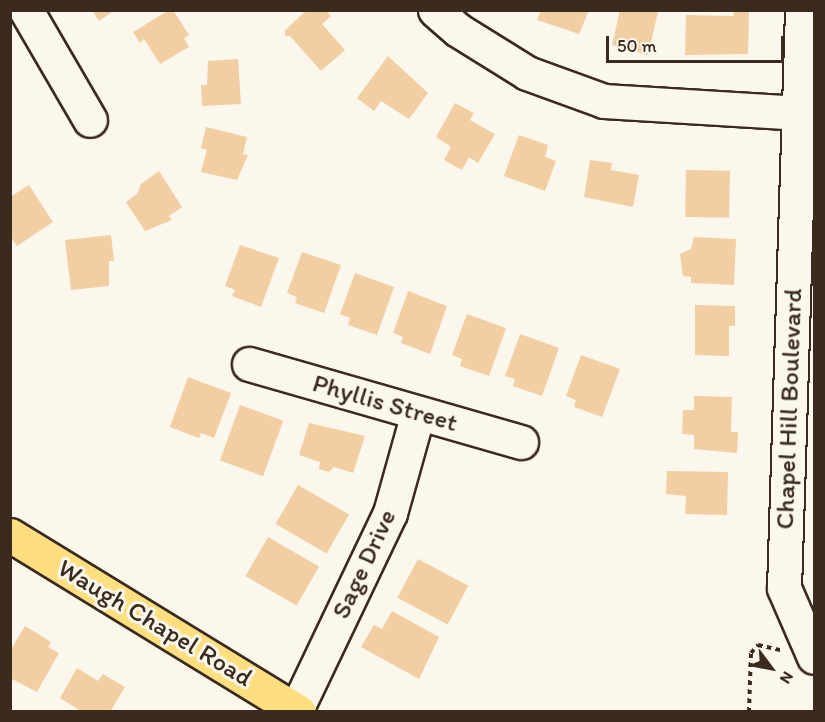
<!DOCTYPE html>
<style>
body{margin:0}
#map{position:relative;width:825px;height:722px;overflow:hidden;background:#fbf7ec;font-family:Itim,sans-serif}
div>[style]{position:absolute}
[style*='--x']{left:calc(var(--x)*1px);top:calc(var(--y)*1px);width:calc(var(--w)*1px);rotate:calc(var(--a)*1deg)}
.building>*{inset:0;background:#f2cea3;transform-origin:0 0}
.path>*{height:4px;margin-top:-2px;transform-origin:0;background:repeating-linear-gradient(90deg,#3b2a1e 0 4.5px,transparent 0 9px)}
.roads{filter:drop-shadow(2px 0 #3b2a1e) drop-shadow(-2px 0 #3b2a1e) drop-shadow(0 2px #3b2a1e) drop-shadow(0 -2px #3b2a1e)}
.minor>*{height:33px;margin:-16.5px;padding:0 16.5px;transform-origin:16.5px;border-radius:16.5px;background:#fbf7ec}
.major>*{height:33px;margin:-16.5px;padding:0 16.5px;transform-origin:16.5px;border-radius:16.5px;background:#fedf80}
span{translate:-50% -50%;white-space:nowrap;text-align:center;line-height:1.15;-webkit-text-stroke:6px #fbf7ec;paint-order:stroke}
.street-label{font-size:26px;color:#3b2a1e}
.frame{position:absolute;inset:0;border:12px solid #3b2a1e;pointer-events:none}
.north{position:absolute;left:741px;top:638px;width:60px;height:60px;-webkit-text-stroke:4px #fbf7ec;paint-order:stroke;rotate:122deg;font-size:16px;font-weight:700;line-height:24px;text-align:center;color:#3b2a1e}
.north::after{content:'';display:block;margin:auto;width:21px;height:27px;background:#3b2a1e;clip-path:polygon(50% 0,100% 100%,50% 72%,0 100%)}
.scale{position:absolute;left:606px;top:36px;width:178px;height:27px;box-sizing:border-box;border:3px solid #3b2a1e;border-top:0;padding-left:8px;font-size:18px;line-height:21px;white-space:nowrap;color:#3b2a1e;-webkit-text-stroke:4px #fbf7ec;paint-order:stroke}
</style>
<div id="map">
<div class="building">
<i style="clip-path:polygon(92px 10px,115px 10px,99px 21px)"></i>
<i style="clip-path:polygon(169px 10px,173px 10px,189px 35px,184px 38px,189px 47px,160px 64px,144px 39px,140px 43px,133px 32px)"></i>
<i style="clip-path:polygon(307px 10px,326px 10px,331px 16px,322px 24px,345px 50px,321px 71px,290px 36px,285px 36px,285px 30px)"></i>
<i style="clip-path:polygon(541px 10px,589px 10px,579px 34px,537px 20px)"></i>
<i style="clip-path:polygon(620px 10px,658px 12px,648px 55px,612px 45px)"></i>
<i style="clip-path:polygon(734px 12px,749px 12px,748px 54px,685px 55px,686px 15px,733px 16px)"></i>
<i style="clip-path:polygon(388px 56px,428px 93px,409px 119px,381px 101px,374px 111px,357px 98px)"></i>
<i style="clip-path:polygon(238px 59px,241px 104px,202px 106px,201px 85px,207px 85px,208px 61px)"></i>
<i style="clip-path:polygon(455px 103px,474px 113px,470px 120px,495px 134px,478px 163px,469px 157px,462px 170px,444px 160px,451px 147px,436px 137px)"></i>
<i style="clip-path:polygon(206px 127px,247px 137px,243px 154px,248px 155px,237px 180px,201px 172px,207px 150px,201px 148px)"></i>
<i style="clip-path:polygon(519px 135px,548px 145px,545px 157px,556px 161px,545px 191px,504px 176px)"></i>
<i style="clip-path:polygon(590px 160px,612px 163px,611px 170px,639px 175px,633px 207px,584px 197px)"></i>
<i style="left:686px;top:170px;width:44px;height:47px;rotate:1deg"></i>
<i style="clip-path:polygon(159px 171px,182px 207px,169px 216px,172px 220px,145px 231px,126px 202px,137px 194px,141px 184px)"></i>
<i style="clip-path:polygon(29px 185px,53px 222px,17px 246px,10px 236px,10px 197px)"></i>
<i style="clip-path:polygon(111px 235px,114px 261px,109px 261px,109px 286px,71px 290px,65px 240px)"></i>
<i style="clip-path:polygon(694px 237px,736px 239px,734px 285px,691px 283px,691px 277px,683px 276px,680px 254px,691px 249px)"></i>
<i style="clip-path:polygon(240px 245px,279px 258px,261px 307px,232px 296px,235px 290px,225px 286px)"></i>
<i style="clip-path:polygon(302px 252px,341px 265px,324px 313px,295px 303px,297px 297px,287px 293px)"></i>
<i style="clip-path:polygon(355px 273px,394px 287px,377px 335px,348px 325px,350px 318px,340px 314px)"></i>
<i style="clip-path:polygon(408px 291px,447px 306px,430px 354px,401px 343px,403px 337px,393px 333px)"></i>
<i style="clip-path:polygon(695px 305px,735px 306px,735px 326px,729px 326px,729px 356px,695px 355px)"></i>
<i style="clip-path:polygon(467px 314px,506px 328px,489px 376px,460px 366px,462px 359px,452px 355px)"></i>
<i style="clip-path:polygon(520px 334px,559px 348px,542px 396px,513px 386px,515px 379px,505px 376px)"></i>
<i style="clip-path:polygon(581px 355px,620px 369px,602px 417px,574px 407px,576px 400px,566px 396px)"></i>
<i style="clip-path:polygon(188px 377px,231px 393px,214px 438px,201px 433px,199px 438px,170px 427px)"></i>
<i style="clip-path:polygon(694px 396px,732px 397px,731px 432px,738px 432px,737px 453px,694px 449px,694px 435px,682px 434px,683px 410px,694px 410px)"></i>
<i style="left:240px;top:405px;width:46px;height:59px;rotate:20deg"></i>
<i style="clip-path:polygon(309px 423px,365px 436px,353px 473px,334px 467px,329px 472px,319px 469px,320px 462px,299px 455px)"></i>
<i style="clip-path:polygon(667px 471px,728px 472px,727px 515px,685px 514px,686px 496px,666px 494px)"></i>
<i style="left:298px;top:485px;width:59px;height:45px;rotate:30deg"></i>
<i style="left:268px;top:537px;width:59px;height:45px;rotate:30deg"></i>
<i style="left:418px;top:559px;width:57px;height:44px;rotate:28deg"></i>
<i style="clip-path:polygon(392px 611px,439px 637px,419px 679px,361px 647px,374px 625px,382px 629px)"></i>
<i style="clip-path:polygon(25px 626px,51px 642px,48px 647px,59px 653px,37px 692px,10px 678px,10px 651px)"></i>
<i style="clip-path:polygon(77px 668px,98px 681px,103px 674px,125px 687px,110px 712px,82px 712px,60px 698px)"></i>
</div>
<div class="path">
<i style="--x:749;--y:712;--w:59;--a:-88.1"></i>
<i style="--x:751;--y:653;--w:11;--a:-49"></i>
<i style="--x:758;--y:645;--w:23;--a:13"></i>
</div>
<div class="roads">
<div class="minor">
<i style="--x:26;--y:10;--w:127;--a:59.8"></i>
<i style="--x:435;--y:10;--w:30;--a:41"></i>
<i style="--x:458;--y:30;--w:81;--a:31.9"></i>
<i style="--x:527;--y:73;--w:82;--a:20"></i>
<i style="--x:604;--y:101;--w:210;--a:3.5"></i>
<i style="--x:802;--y:10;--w:578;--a:91.78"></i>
<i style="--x:784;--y:588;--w:75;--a:66.5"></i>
<i style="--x:249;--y:364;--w:283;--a:16"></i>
<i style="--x:295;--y:712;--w:221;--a:-64.5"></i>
<i style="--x:390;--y:513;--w:104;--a:-74.4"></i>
</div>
<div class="major">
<i style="--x:10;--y:535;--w:339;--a:31.5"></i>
</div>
</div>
<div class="street-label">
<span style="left:385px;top:403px;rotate:16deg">Phyllis Street</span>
<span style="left:789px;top:409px;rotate:-88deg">Chapel Hill Boulevard</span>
<span style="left:364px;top:564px;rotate:-65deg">Sage Drive</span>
<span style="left:155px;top:623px;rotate:31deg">Waugh Chapel Road</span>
</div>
<div class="frame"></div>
<div class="north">N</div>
<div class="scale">50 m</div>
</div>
